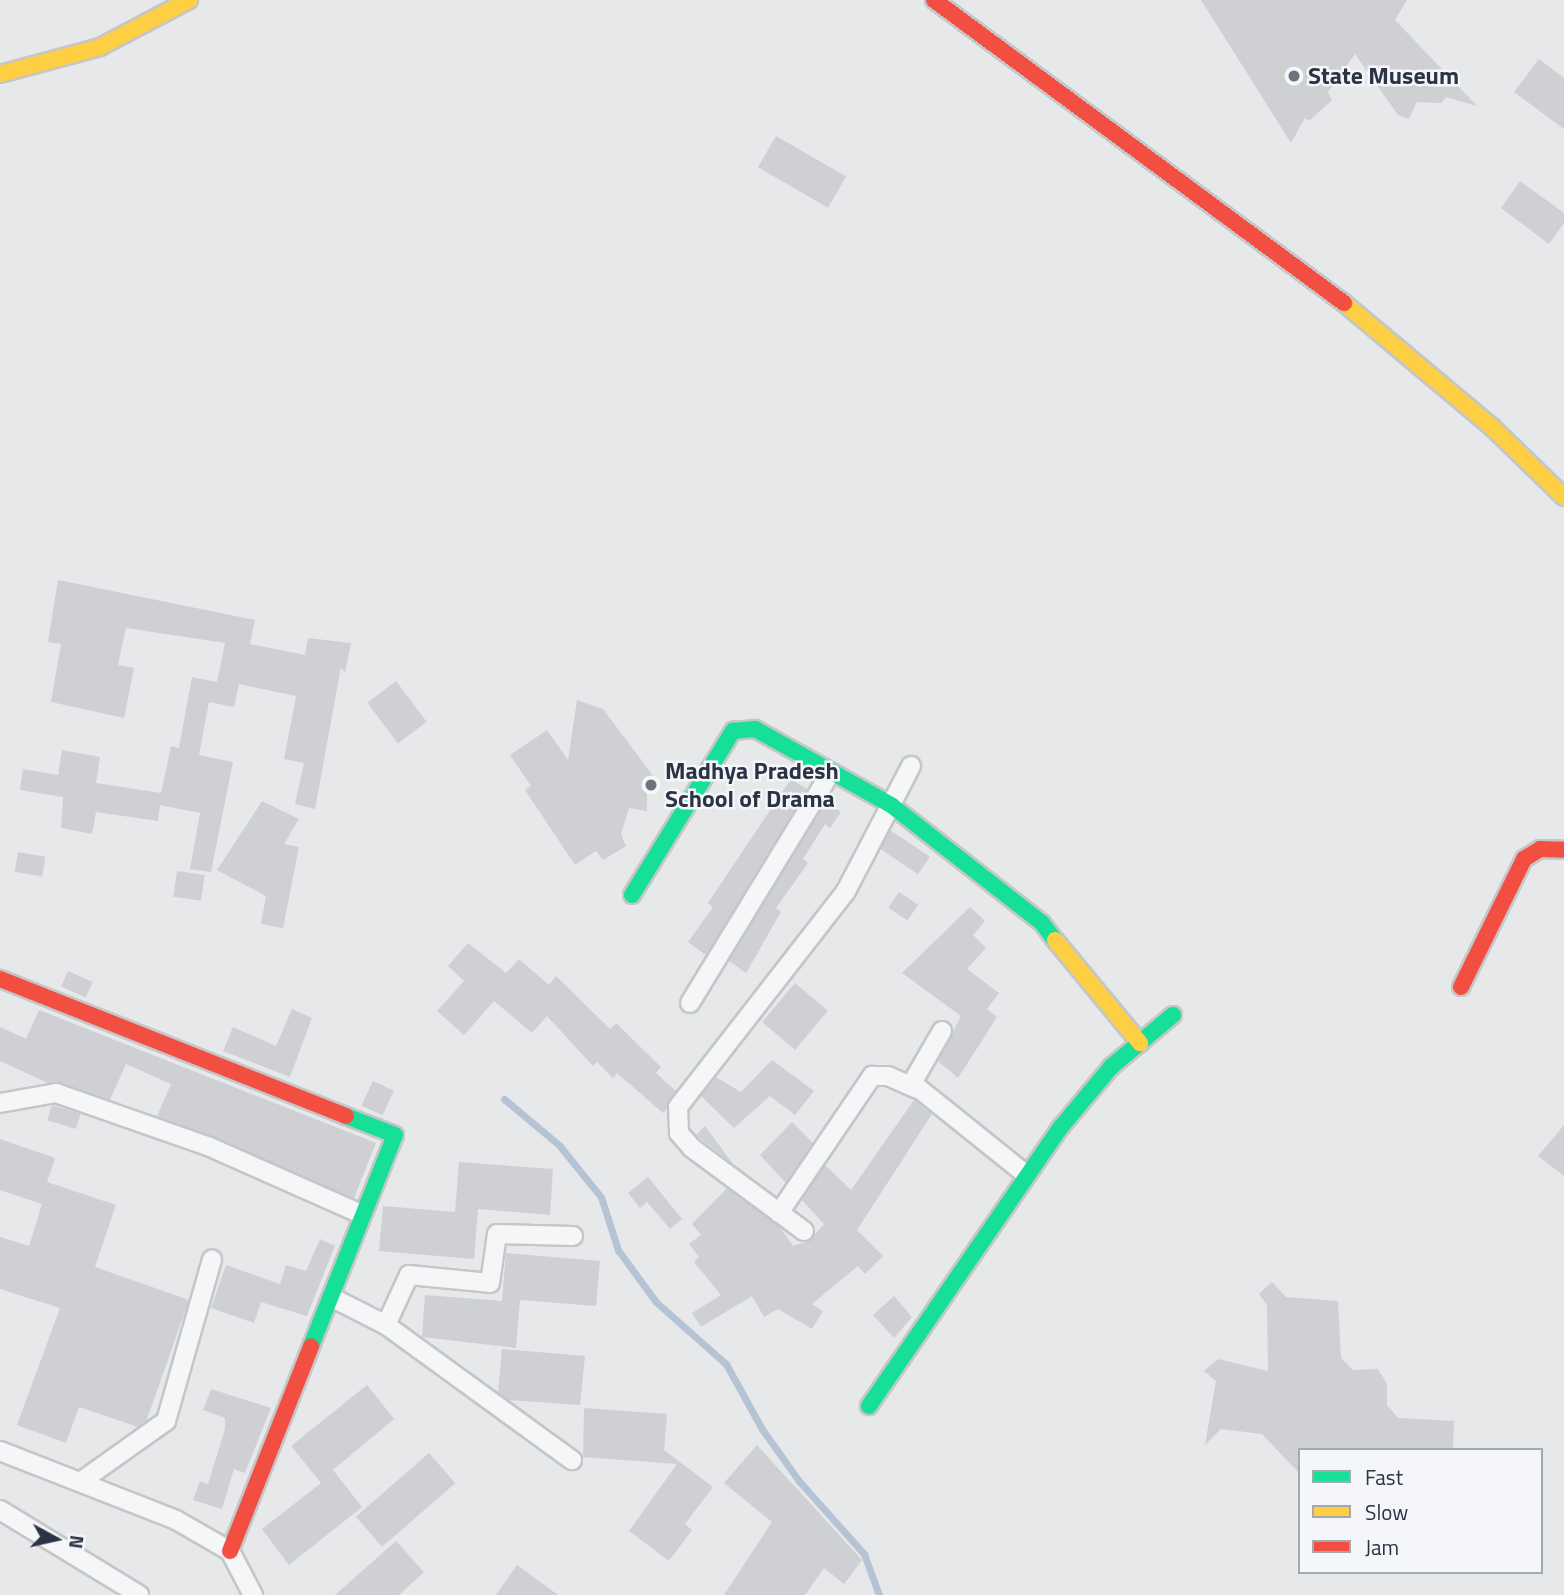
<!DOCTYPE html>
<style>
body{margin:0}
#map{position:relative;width:1564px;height:1595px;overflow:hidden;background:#e6e8ea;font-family:"Titillium Web",sans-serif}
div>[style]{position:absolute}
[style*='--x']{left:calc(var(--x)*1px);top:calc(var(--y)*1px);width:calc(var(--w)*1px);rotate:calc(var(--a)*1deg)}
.stream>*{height:7px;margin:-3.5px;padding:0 3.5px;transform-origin:3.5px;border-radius:3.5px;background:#b4c4d5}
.building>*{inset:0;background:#ced0d3;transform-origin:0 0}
.roads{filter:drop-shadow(2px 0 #c4c6c8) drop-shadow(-2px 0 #c4c6c8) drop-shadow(0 2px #c4c6c8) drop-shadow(0 -2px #c4c6c8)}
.street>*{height:18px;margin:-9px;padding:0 9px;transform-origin:9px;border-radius:9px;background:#f5f6f7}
.fast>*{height:16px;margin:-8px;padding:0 8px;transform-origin:8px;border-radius:8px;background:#16e098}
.slow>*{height:16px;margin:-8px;padding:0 8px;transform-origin:8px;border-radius:8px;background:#ffcf43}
.jam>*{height:16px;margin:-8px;padding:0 8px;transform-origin:8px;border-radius:8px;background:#f24e42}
.dots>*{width:19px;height:19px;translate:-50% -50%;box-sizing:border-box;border:4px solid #f4f6f9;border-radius:50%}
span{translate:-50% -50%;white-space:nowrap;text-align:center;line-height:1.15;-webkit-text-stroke:5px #f4f6f9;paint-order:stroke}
.poi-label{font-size:24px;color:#2b3445;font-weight:700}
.left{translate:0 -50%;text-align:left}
.legend{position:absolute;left:1298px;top:1448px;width:245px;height:126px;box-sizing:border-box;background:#f4f6f9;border:2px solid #a4a8b1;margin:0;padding:9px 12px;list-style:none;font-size:21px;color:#2b3445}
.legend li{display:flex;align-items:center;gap:14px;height:35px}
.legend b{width:35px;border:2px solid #a4a8b1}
.north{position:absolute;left:21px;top:1504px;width:70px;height:70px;-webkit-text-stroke:5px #f4f6f9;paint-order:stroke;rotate:98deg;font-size:19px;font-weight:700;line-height:28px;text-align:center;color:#2b3445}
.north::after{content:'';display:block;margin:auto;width:24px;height:32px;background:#2b3445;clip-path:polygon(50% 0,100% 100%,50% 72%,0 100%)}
</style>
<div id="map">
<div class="stream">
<i style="--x:504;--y:1099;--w:72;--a:39.9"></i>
<i style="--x:559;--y:1145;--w:67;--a:51.1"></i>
<i style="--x:601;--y:1197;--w:56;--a:72.2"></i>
<i style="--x:618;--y:1250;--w:64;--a:53.8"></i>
<i style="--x:656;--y:1302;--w:94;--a:41.5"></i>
<i style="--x:726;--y:1364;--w:74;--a:61"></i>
<i style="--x:762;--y:1429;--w:64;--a:54.6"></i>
<i style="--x:799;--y:1481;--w:98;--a:48.3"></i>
<i style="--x:864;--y:1554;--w:44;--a:69.9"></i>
</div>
<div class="building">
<i style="clip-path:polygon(1201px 0,1407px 0,1395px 20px,1477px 106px,1446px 97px,1441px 103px,1417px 102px,1409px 119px,1398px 115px,1355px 54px,1328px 92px,1332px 100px,1309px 121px,1305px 118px,1291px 143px)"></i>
<i style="clip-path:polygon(1539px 59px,1564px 78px,1564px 129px,1514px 92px)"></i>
<i style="left:776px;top:136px;width:81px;height:36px;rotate:30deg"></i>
<i style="clip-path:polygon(1520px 181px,1564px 213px,1564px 223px,1549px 244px,1501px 208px)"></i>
<i style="clip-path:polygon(58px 580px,255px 620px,250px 644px,305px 655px,308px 638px,351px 643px,345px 673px,341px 667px,315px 809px,295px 804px,304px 763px,284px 759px,296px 696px,239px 684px,234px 707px,209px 702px,199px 755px,233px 762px,211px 872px,190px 869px,200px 813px,160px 805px,158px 821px,96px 812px,92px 834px,61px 828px,63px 797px,20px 790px,23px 769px,58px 775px,62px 750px,100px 757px,96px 783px,161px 793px,171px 746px,179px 748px,192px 677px,217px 682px,225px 643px,126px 628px,118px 665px,134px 668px,124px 718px,51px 702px,61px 644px,48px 642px)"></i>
<i style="left:396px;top:681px;width:51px;height:36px;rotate:53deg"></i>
<i style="clip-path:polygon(577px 700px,603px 709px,654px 777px,647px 790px,647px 811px,629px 808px,621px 834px,626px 846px,603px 860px,596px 851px,575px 865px,525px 790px,531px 786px,510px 755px,547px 730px,568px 760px)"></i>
<i style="clip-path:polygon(791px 779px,807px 789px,706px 955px,688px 942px,713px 907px,708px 903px)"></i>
<i style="clip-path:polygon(262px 801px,299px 819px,284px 844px,299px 847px,283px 928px,261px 924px,266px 896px,217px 870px)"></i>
<i style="clip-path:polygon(826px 802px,841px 812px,830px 828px,825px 824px,803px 859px,808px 863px,776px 908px,781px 912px,746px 973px,729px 961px)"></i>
<i style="left:890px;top:830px;width:48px;height:21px;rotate:34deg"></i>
<i style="left:18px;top:852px;width:28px;height:20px;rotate:10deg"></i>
<i style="left:177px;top:871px;width:28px;height:26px;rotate:8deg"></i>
<i style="left:899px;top:892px;width:23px;height:19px;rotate:34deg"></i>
<i style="clip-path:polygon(970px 907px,985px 921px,973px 935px,986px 948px,967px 969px,999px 993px,987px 1009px,997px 1017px,958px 1078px,938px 1061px,961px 1016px,902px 973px)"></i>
<i style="clip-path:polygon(468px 943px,506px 973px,519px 959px,549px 985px,556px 976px,610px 1029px,616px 1023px,661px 1067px,656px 1073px,676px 1091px,667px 1109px,663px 1113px,617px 1073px,613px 1078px,597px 1062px,593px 1066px,547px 1016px,532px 1033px,494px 1001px,464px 1035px,437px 1011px,464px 981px,448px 966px)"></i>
<i style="left:68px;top:971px;width:27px;height:17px;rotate:24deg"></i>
<i style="left:795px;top:983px;width:43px;height:51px;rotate:40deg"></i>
<i style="clip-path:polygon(292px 1009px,312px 1018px,290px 1077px,223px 1051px,233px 1027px,276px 1046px)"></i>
<i style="clip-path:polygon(39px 1010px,376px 1143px,354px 1198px,157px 1116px,171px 1084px,126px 1064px,110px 1100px,48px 1083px,0 1061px,0 1027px,26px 1039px)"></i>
<i style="clip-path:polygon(772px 1060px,814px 1091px,795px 1115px,770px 1096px,734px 1128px,701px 1096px,716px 1077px,741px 1092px)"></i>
<i style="left:373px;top:1081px;width:23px;height:27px;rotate:25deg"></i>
<i style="clip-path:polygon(914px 1100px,932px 1114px,857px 1230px,883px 1256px,865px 1274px,858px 1266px,812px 1304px,823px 1311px,812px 1329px,778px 1309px,764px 1317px,752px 1296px,701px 1327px,692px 1313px,721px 1295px,694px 1262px,699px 1257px,689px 1244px,701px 1235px,692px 1224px,727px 1188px,779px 1226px,793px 1246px,809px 1241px,824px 1224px,802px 1200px,825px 1165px,851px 1190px)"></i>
<i style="left:52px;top:1105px;width:30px;height:16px;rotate:17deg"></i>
<i style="clip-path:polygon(792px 1122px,813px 1143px,786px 1183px,760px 1155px)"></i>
<i style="clip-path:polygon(1564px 1125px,1564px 1176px,1538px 1156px)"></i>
<i style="clip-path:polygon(705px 1126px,733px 1164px,696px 1135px)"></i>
<i style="clip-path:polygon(0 1139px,55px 1158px,47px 1182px,116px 1205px,95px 1267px,189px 1300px,146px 1422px,138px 1427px,79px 1407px,66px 1443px,17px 1425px,60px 1308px,0 1289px,0 1237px,29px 1246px,42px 1204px,0 1190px)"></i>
<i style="clip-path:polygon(459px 1162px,553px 1169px,550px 1215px,478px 1209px,474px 1259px,379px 1251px,383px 1206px,455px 1212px)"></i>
<i style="clip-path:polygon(648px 1177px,682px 1219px,670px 1229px,647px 1202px,640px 1208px,628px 1193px)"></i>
<i style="clip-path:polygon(320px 1239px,335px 1246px,307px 1316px,261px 1302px,254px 1323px,211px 1308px,226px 1265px,280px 1284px,286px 1265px,306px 1271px)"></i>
<i style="clip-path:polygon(506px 1253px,600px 1261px,596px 1306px,520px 1300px,516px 1348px,422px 1337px,425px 1295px,502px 1301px)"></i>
<i style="clip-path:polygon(1272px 1282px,1286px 1297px,1338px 1301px,1341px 1358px,1353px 1370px,1378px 1369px,1387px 1384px,1387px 1405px,1398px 1418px,1454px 1421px,1453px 1450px,1300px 1450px,1300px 1474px,1262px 1434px,1221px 1429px,1205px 1445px,1216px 1381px,1204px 1371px,1218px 1359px,1268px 1371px,1267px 1305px,1259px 1294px)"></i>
<i style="clip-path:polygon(894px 1296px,912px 1317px,894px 1338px,873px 1315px)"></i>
<i style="clip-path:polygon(502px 1349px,585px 1356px,580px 1405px,508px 1400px,498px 1393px)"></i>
<i style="clip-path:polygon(367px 1385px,394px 1419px,333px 1470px,362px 1507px,289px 1565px,262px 1529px,321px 1483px,291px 1446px)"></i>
<i style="clip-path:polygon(211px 1389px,271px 1408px,245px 1473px,234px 1469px,222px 1509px,193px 1500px,200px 1481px,208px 1484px,225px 1429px,225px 1418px,203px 1410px)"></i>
<i style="clip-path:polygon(584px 1408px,667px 1414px,664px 1450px,713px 1487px,685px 1524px,692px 1530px,669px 1561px,629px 1531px,677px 1464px,583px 1457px)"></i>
<i style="clip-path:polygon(757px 1445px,862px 1560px,844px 1584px,824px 1568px,805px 1595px,724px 1595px,772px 1522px,724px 1483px)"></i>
<i style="left:429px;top:1453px;width:40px;height:97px;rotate:49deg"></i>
<i style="clip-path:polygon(396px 1541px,424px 1572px,399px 1595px,335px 1595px)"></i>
<i style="clip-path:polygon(517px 1565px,558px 1595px,496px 1595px)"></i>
</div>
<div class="roads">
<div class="street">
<i style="--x:690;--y:1003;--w:268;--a:-58.6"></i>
<i style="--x:942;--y:1031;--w:60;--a:120"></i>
<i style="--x:912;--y:1083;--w:145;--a:38.8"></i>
<i style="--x:0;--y:1103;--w:57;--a:-10.1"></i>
<i style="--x:56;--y:1093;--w:163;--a:19.3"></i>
<i style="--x:210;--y:1147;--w:165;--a:23.9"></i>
<i style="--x:779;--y:1213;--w:166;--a:-55.8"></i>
<i style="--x:872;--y:1076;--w:16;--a:0"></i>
<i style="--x:888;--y:1076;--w:32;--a:24"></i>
<i style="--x:804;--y:1231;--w:139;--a:-143.5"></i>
<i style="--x:692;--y:1148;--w:20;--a:-131"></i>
<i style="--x:679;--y:1133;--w:26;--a:-92"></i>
<i style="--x:678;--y:1107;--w:274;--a:-52.1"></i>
<i style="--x:846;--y:891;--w:141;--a:-62.5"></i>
<i style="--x:333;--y:1298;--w:59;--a:27"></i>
<i style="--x:386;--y:1325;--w:230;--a:36"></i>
<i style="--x:386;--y:1325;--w:55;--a:-65.3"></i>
<i style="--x:409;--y:1275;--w:81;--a:5.6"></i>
<i style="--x:490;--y:1283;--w:49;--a:-81.9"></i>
<i style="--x:497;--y:1234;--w:76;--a:1.5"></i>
<i style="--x:0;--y:1451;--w:189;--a:21.4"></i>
<i style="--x:176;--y:1520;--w:62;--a:29.9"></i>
<i style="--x:230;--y:1551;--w:50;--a:62.4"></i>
<i style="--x:83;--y:1480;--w:102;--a:-35.4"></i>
<i style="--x:166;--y:1421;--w:168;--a:-74.1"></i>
<i style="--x:0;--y:1510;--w:163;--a:31.4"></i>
</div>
<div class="fast">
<i style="--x:632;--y:895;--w:193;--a:-58.4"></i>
<i style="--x:733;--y:731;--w:22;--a:-5"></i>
<i style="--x:755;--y:729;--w:156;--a:29.2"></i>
<i style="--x:891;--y:805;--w:192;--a:38"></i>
<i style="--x:1042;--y:923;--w:21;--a:53"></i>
<i style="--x:311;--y:1346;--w:227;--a:-68.3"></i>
<i style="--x:395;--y:1135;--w:53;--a:-158.8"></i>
<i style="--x:869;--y:1406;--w:339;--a:-55.5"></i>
<i style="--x:1061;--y:1127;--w:78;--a:-50.2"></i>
<i style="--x:1111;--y:1067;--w:81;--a:-40"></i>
</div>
<div class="slow">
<i style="--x:0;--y:74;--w:104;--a:-15.1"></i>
<i style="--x:100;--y:47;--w:101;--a:-27.8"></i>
<i style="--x:1344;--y:303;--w:193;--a:40"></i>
<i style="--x:1492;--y:427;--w:100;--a:44.2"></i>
<i style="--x:1055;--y:940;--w:134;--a:50.5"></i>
</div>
<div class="jam">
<i style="--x:934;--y:0;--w:510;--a:36.47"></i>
<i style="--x:0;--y:979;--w:372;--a:21.6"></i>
<i style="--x:1461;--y:987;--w:143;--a:-63.8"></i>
<i style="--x:1524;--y:859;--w:19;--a:-32"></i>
<i style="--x:1540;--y:849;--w:24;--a:2"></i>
<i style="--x:230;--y:1551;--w:220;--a:-68.4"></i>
</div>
</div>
<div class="dots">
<i style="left:1294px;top:76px;background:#6c737f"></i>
<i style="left:651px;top:785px;background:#6c737f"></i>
</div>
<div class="poi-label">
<span class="left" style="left:1308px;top:76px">State Museum</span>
<span class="left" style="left:665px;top:785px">Madhya Pradesh<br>School of Drama</span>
</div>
<ul class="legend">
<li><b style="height:9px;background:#16e098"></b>Fast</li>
<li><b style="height:9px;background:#ffcf43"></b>Slow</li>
<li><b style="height:9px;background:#f24e42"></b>Jam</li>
</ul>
<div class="north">N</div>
</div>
